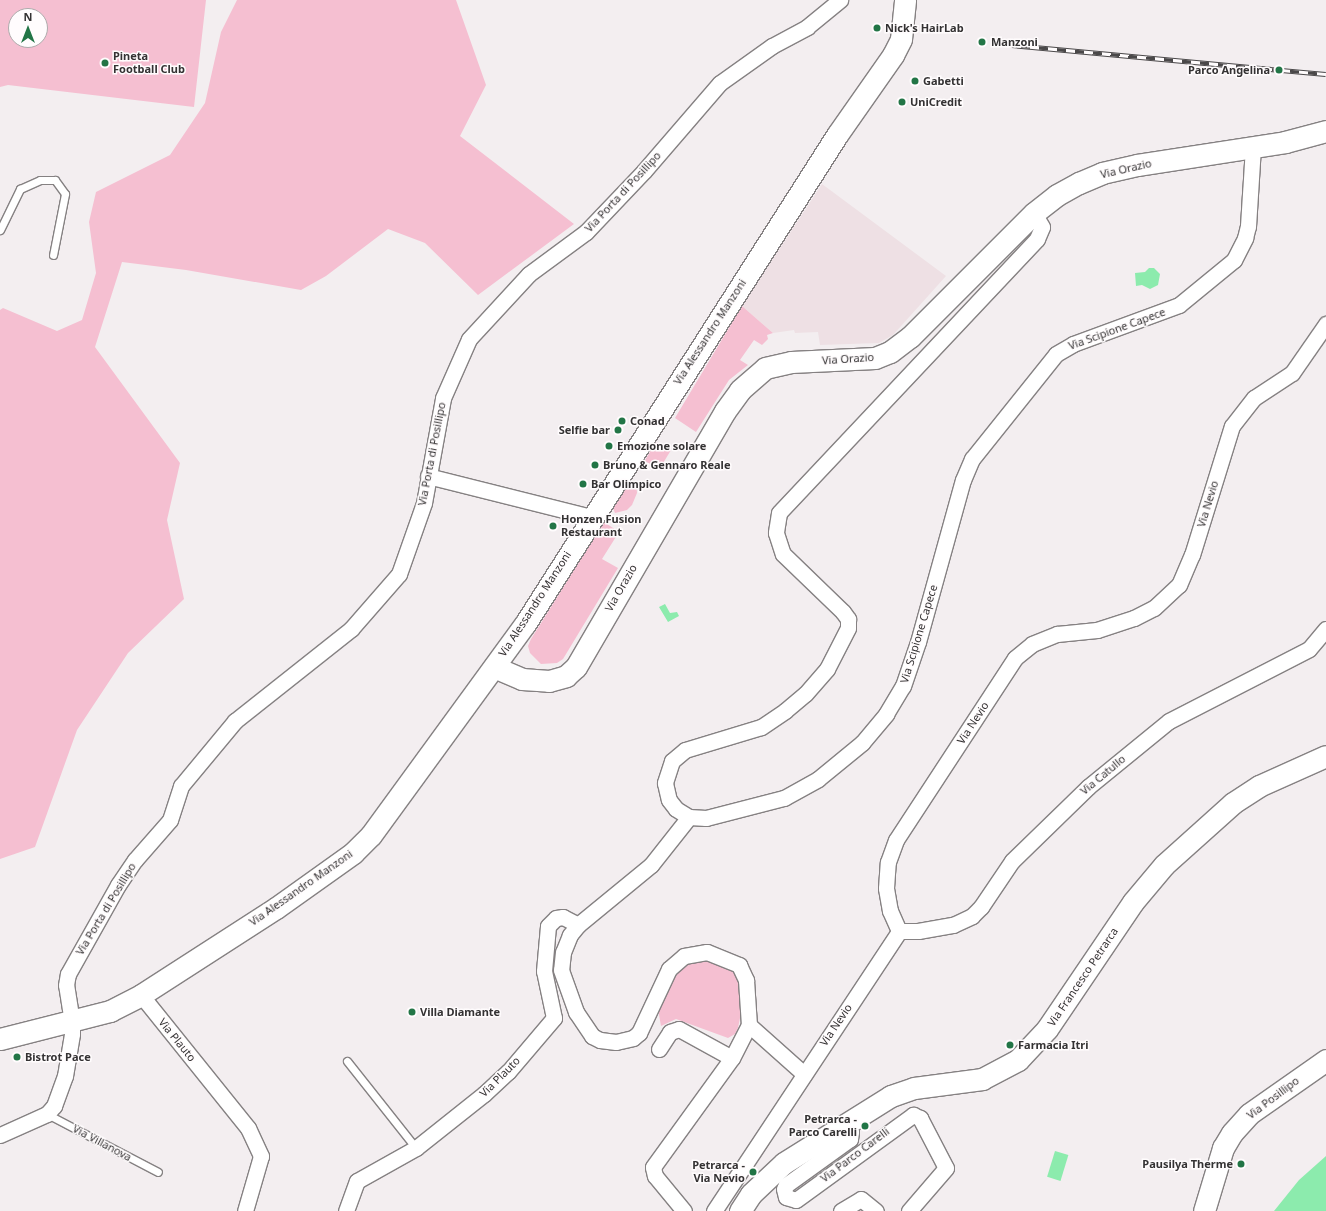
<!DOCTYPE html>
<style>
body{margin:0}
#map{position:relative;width:1326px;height:1211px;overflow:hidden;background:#f3eef0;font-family:"Noto Sans",sans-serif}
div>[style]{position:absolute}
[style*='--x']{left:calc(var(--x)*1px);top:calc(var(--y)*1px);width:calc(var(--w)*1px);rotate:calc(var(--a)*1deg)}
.built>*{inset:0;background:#eee0e4}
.green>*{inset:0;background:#f5bfd1;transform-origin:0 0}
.water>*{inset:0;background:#8cebad;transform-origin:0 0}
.roads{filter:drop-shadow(1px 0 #858182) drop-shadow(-1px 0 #858182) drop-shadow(0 1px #858182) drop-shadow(0 -1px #858182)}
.lane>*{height:7px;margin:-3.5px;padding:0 3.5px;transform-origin:3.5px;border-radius:3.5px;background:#fff}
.street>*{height:15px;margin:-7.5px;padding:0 7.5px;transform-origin:7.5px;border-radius:7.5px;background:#fff}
.secondary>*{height:21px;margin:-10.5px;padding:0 10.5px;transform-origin:10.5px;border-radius:10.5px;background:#fff}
.rail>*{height:4.5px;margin-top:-2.25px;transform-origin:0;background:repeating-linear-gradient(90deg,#fffcfd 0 9px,#4a4849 0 18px);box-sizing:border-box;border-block:1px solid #4a4849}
.dots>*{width:11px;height:11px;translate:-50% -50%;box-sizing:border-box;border:2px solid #fffcfd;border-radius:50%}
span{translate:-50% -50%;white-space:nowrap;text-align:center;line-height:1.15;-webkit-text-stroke:3px #fffcfd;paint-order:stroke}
.poi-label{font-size:11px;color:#343233;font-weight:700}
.left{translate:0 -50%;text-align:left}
.right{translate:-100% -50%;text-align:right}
.street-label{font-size:11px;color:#343233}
.north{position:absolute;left:8px;top:8px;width:40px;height:40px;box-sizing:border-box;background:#fffcfd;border:1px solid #aeabac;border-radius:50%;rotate:0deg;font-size:11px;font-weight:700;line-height:16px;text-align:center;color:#343233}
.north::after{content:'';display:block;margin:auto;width:14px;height:18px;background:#227546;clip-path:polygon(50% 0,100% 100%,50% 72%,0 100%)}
</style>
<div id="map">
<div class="built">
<i style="clip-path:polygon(822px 184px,946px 276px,893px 335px,879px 343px,820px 345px,818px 332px,795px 333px,794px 330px,773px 333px,742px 306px)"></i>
</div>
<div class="green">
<i style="clip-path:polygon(evenodd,0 0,206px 0,194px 107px,8px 85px,0 87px,0 0,16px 16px,40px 16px,40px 40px,16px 40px,16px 16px)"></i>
<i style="clip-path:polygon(237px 0,456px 0,486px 85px,460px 136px,574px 224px,478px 295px,425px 243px,388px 229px,326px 276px,301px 290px,186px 270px,122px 262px,95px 347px,180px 463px,167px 520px,184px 599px,128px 653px,77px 730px,35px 847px,0 859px,0 310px,3px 308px,57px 331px,82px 320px,96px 273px,89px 222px,96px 192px,170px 155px,205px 103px,221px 32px)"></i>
<i style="clip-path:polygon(742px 306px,773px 333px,767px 335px,768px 339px,762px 345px,754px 340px,740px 360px,748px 365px,729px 380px,696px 432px,675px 418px)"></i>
<i style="left:656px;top:442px;width:17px;height:22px;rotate:31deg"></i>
<i style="clip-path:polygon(636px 481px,637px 493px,632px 505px,627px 510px,615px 513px,613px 508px,630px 482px)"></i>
<i style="clip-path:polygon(604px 522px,619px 532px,602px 559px,618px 568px,563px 659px,557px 663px,541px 664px,530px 653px,528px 646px,531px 639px)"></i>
<i style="clip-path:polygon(704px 957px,738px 971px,743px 1003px,738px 1028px,735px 1034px,728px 1038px,676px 1019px,661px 1026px,658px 1009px,678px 970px,685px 964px)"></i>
</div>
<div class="water">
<i style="clip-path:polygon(1149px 268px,1154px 268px,1160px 274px,1158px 285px,1150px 289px,1142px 285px,1136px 286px,1135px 273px,1145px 272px)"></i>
<i style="clip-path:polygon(665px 604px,670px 613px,677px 612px,679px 616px,668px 622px,659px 607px)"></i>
<i style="left:1055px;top:1151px;width:14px;height:27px;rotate:17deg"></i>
<i style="clip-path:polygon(1326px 1156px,1326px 1211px,1274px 1211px,1299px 1180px)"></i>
</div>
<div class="roads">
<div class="lane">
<i style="--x:0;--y:230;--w:46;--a:-64"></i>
<i style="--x:20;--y:189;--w:22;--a:-24"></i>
<i style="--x:40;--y:180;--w:15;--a:0"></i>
<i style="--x:55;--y:180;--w:17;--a:54"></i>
<i style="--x:65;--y:194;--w:62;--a:101.1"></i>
<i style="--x:347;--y:1061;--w:111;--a:51.6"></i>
<i style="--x:47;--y:1114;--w:125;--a:27.6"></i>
</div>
<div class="street">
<i style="--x:1034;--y:213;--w:16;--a:60"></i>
<i style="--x:1042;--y:227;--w:13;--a:113"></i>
<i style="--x:1037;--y:239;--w:376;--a:133.3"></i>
<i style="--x:779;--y:513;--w:20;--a:99"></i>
<i style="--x:776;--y:533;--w:22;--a:72"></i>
<i style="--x:783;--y:554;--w:83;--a:44"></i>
<i style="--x:843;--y:612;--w:9;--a:54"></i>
<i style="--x:848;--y:619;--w:9;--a:90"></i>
<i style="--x:848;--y:628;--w:46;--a:117.1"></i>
<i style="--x:827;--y:669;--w:33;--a:131"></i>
<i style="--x:805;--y:694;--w:26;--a:140"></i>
<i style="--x:785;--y:711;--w:29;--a:146"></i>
<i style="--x:761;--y:727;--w:79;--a:163.2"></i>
<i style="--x:685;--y:750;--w:17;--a:140"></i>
<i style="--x:672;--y:761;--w:23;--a:108"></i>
<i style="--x:665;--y:783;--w:17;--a:77"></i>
<i style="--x:669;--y:800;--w:11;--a:52"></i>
<i style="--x:676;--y:809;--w:15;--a:32"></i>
<i style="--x:689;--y:817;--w:17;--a:3"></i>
<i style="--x:706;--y:818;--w:81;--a:-14.4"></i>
<i style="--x:784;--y:798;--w:39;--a:-29"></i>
<i style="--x:818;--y:779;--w:57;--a:-39.3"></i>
<i style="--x:862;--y:743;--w:38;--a:-50"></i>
<i style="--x:886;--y:714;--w:33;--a:-59"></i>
<i style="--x:903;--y:686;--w:46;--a:-71.2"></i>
<i style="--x:918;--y:642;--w:168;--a:-74.5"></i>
<i style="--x:963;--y:480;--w:23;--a:-67"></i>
<i style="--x:972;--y:459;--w:134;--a:-51.3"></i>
<i style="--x:1056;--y:354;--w:20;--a:-30"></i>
<i style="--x:1073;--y:344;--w:113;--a:-20.2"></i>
<i style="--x:1179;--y:305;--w:71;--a:-39.3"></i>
<i style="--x:1234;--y:260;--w:25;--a:-63"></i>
<i style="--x:1245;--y:238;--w:12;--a:-76"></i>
<i style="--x:1248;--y:226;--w:79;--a:-86.4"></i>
<i style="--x:428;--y:476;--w:168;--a:14.1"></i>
<i style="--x:689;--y:817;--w:61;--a:128.4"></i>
<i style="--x:651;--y:865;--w:94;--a:140.6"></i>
<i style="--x:578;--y:925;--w:13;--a:129"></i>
<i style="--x:570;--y:935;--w:18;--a:112"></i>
<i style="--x:563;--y:952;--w:18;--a:96"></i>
<i style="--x:561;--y:970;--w:45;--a:70.3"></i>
<i style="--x:576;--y:1012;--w:29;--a:56"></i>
<i style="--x:592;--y:1036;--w:9;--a:27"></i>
<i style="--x:600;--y:1040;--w:16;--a:7"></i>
<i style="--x:616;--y:1042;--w:17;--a:-13"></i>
<i style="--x:633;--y:1038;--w:8;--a:-40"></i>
<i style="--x:639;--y:1033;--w:71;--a:-64.9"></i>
<i style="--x:669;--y:969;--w:20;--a:-41"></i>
<i style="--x:684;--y:956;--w:23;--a:-10"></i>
<i style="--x:707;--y:952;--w:35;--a:22"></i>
<i style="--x:739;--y:965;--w:17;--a:65"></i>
<i style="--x:746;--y:980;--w:45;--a:86.2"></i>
<i style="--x:749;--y:1025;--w:74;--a:41.7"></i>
<i style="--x:899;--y:931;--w:22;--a:-114"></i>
<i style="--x:890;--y:911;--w:23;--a:-100"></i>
<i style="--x:886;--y:888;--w:26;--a:-86"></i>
<i style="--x:888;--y:862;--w:23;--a:-70"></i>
<i style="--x:896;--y:840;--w:217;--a:-56.8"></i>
<i style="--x:1015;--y:658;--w:22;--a:-39"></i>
<i style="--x:1032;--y:644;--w:27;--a:-22"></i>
<i style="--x:1057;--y:634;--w:40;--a:-5.7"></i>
<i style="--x:1097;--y:630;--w:39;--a:-18"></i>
<i style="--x:1134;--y:618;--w:22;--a:-27"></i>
<i style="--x:1154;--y:608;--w:34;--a:-43"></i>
<i style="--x:1179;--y:585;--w:33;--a:-67"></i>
<i style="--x:1192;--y:555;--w:135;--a:-72.8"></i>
<i style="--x:1232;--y:426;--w:36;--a:-52"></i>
<i style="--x:1254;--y:398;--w:45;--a:-33.3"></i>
<i style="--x:1292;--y:373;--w:60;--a:-55.2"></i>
<i style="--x:899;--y:931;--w:19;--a:0"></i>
<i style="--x:918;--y:931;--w:36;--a:-10"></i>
<i style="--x:953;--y:925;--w:21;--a:-25"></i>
<i style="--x:972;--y:916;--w:13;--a:-45"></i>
<i style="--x:981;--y:907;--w:55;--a:-56"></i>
<i style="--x:1012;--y:861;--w:106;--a:-44.2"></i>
<i style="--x:1088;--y:787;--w:104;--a:-39.2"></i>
<i style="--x:1169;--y:721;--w:157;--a:-27.2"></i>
<i style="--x:1309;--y:649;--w:26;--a:-50"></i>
<i style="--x:141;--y:995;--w:171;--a:51.2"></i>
<i style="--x:248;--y:1128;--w:31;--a:65"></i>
<i style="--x:261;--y:1156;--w:57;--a:106.2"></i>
<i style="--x:659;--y:1049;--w:20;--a:-57"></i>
<i style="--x:670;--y:1032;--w:9;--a:-18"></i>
<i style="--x:679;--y:1029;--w:60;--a:28.7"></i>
<i style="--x:845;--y:1125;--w:9;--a:49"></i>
<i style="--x:851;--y:1132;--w:7;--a:98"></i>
<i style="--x:850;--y:1139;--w:79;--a:144.3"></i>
<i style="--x:786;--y:1185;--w:4;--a:117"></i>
<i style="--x:784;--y:1189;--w:8;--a:76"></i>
<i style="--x:786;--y:1197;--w:10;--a:17"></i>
<i style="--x:796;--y:1200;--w:145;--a:-36"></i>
<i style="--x:913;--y:1115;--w:8;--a:23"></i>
<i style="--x:920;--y:1118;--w:56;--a:62.5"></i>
<i style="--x:946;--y:1168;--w:57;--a:130.7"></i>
<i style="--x:0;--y:1135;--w:51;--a:-24.1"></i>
<i style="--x:47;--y:1114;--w:11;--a:-49"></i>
<i style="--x:54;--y:1106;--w:32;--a:-70"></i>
<i style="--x:65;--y:1076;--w:43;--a:-80.5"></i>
<i style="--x:72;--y:1034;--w:12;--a:-90"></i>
<i style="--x:72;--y:1022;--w:37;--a:-99"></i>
<i style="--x:66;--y:985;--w:11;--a:-80"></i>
<i style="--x:68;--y:974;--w:102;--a:-60.7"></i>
<i style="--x:118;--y:885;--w:30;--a:-56"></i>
<i style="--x:135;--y:860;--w:53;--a:-48.8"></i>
<i style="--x:170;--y:820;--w:36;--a:-72"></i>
<i style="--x:181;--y:786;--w:85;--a:-50.3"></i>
<i style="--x:235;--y:721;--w:148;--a:-38.4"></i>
<i style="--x:351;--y:629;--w:73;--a:-48.9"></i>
<i style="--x:399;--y:574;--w:75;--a:-70.6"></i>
<i style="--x:424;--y:503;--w:107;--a:-79.7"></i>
<i style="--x:443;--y:398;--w:64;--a:-66.2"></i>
<i style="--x:469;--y:339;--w:88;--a:-47.3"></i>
<i style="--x:529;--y:274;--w:71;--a:-36.4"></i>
<i style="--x:586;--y:232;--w:84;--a:-46.4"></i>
<i style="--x:644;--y:171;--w:116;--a:-49.2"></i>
<i style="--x:720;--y:83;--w:64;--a:-35.4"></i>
<i style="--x:772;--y:46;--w:40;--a:-28"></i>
<i style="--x:807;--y:27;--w:43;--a:-39.3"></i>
<i style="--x:346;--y:1211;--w:32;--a:-70"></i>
<i style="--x:357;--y:1181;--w:68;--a:-29.2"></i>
<i style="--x:416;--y:1148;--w:87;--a:-38.5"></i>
<i style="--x:484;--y:1094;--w:33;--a:-43"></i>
<i style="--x:508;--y:1072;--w:71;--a:-49.6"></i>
<i style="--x:554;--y:1018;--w:48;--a:-102"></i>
<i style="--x:544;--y:971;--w:45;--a:-84.9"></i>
<i style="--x:548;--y:926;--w:11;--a:-45"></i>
<i style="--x:556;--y:918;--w:7;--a:-8"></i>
<i style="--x:563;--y:917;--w:17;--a:28"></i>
<i style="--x:684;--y:1211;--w:45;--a:-129.6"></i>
<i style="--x:655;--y:1176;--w:9;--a:-103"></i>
<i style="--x:653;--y:1167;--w:135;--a:-54.1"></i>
<i style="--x:732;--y:1058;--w:37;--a:-63"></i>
<i style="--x:714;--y:1211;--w:336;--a:-56.5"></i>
<i style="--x:841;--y:1211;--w:23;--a:-31"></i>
<i style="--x:861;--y:1199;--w:19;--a:39"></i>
</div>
<div class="secondary">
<i style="--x:494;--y:667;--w:30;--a:23"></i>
<i style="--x:522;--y:679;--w:27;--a:4"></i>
<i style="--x:549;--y:681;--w:18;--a:-16"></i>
<i style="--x:566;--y:676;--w:13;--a:-42"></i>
<i style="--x:576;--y:667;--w:296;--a:-59.8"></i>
<i style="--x:725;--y:411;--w:26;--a:-54"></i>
<i style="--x:740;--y:390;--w:33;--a:-41"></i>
<i style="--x:765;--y:368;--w:27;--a:-13"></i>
<i style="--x:791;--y:362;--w:84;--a:-2.7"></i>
<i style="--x:875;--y:358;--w:16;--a:-22"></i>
<i style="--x:890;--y:352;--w:25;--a:-37"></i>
<i style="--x:910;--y:337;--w:175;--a:-45"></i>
<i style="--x:1034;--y:213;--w:29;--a:-38"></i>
<i style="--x:1057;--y:195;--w:25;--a:-29"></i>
<i style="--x:1079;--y:183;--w:25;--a:-23"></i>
<i style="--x:1102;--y:173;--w:36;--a:-13"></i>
<i style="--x:1137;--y:165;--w:150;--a:-8.8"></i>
<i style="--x:1285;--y:142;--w:42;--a:-15"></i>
<i style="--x:0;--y:1039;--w:114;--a:-14.3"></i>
<i style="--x:110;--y:1011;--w:35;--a:-27"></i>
<i style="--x:141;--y:995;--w:161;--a:-32.8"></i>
<i style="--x:276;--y:908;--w:95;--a:-35.5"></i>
<i style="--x:353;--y:853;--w:25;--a:-45"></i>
<i style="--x:371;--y:835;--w:261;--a:-53.9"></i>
<i style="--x:525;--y:624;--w:580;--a:-57.46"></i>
<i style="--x:837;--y:135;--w:98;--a:-55"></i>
<i style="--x:893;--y:55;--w:18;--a:-63"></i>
<i style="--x:901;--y:39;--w:39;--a:-84"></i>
<i style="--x:740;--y:1211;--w:20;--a:-57"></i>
<i style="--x:751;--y:1194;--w:45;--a:-43.2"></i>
<i style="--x:784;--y:1163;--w:126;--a:-32.1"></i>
<i style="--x:891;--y:1096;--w:24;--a:-19"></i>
<i style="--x:914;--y:1088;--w:69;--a:-7.5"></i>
<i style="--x:982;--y:1079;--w:41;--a:-27.8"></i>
<i style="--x:1018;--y:1060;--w:42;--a:-46.9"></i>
<i style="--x:1047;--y:1029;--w:153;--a:-55.9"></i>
<i style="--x:1133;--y:902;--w:48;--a:-50"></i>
<i style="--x:1164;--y:865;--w:93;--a:-41.9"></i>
<i style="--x:1233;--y:803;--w:31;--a:-33"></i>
<i style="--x:1259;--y:786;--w:73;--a:-24.1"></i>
<i style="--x:1204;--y:1211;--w:66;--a:-73.2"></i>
<i style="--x:1223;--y:1148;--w:17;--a:-59"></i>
<i style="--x:1232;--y:1133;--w:25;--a:-48"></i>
<i style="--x:1249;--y:1114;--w:94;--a:-35"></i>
</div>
</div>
<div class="rail">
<i style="--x:1012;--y:45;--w:315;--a:5.3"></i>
</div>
<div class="dots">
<i style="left:877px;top:28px;background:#227546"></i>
<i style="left:982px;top:42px;background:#227546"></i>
<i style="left:105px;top:63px;background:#227546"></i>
<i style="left:1279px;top:70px;background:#227546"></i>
<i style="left:915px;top:81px;background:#227546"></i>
<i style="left:902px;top:102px;background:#227546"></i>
<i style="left:622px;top:421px;background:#227546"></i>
<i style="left:618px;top:430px;background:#227546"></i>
<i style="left:609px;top:446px;background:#227546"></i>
<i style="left:595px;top:465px;background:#227546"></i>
<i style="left:583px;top:484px;background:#227546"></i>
<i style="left:553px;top:526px;background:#227546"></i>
<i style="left:412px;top:1012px;background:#227546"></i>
<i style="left:1010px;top:1045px;background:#227546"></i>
<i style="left:17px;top:1057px;background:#227546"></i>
<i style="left:865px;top:1126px;background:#227546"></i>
<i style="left:1241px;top:1164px;background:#227546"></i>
<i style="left:753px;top:1172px;background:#227546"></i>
</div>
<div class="poi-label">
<span class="left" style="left:885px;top:28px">Nick's HairLab</span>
<span class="left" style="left:991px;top:42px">Manzoni</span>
<span class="left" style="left:113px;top:63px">Pineta<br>Football Club</span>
<span class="right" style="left:1270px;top:70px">Parco Angelina</span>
<span class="left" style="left:923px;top:81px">Gabetti</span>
<span class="left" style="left:910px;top:102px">UniCredit</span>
<span class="left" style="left:630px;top:421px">Conad</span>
<span class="right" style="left:610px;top:430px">Selfie bar</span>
<span class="left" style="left:617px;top:446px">Emozione solare</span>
<span class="left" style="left:603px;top:465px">Bruno &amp; Gennaro Reale</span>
<span class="left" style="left:591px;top:484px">Bar Olimpico</span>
<span class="left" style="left:561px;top:526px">Honzen Fusion<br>Restaurant</span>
<span class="left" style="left:420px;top:1012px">Villa Diamante</span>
<span class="left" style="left:1018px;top:1045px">Farmacia Itri</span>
<span class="left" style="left:25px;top:1057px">Bistrot Pace</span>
<span class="right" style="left:857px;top:1126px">Petrarca -<br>Parco Carelli</span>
<span class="right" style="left:1233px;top:1164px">Pausilya Therme</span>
<span class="right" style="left:745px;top:1172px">Petrarca -<br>Via Nevio</span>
</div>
<div class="street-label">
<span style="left:1126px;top:169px;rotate:-13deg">Via Orazio</span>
<span style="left:623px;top:192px;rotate:-47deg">Via Porta di Posillipo</span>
<span style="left:1117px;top:329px;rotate:-20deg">Via Scipione Capece</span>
<span style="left:710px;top:332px;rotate:-57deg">Via Alessandro Manzoni</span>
<span style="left:848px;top:359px;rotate:-4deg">Via Orazio</span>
<span style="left:432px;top:454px;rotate:-79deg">Via Porta di Posillipo</span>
<span style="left:1208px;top:504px;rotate:-73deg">Via Nevio</span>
<span style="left:621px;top:588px;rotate:-60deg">Via Orazio</span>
<span style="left:535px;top:604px;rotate:-57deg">Via Alessandro Manzoni</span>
<span style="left:919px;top:634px;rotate:-73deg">Via Scipione Capece</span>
<span style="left:973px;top:723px;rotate:-57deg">Via Nevio</span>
<span style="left:1103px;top:775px;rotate:-40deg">Via Catullo</span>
<span style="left:301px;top:888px;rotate:-35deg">Via Alessandro Manzoni</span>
<span style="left:106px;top:909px;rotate:-59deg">Via Porta di Posillipo</span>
<span style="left:1083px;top:977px;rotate:-56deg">Via Francesco Petrarca</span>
<span style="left:836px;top:1025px;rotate:-56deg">Via Nevio</span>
<span style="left:177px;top:1040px;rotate:51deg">Via Plauto</span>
<span style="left:500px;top:1077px;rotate:-45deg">Via Plauto</span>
<span style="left:1273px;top:1098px;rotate:-37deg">Via Posillipo</span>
<span style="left:102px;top:1143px;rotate:28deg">Via Villanova</span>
<span style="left:855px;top:1155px;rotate:-37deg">Via Parco Carelli</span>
</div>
<div class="north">N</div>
</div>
